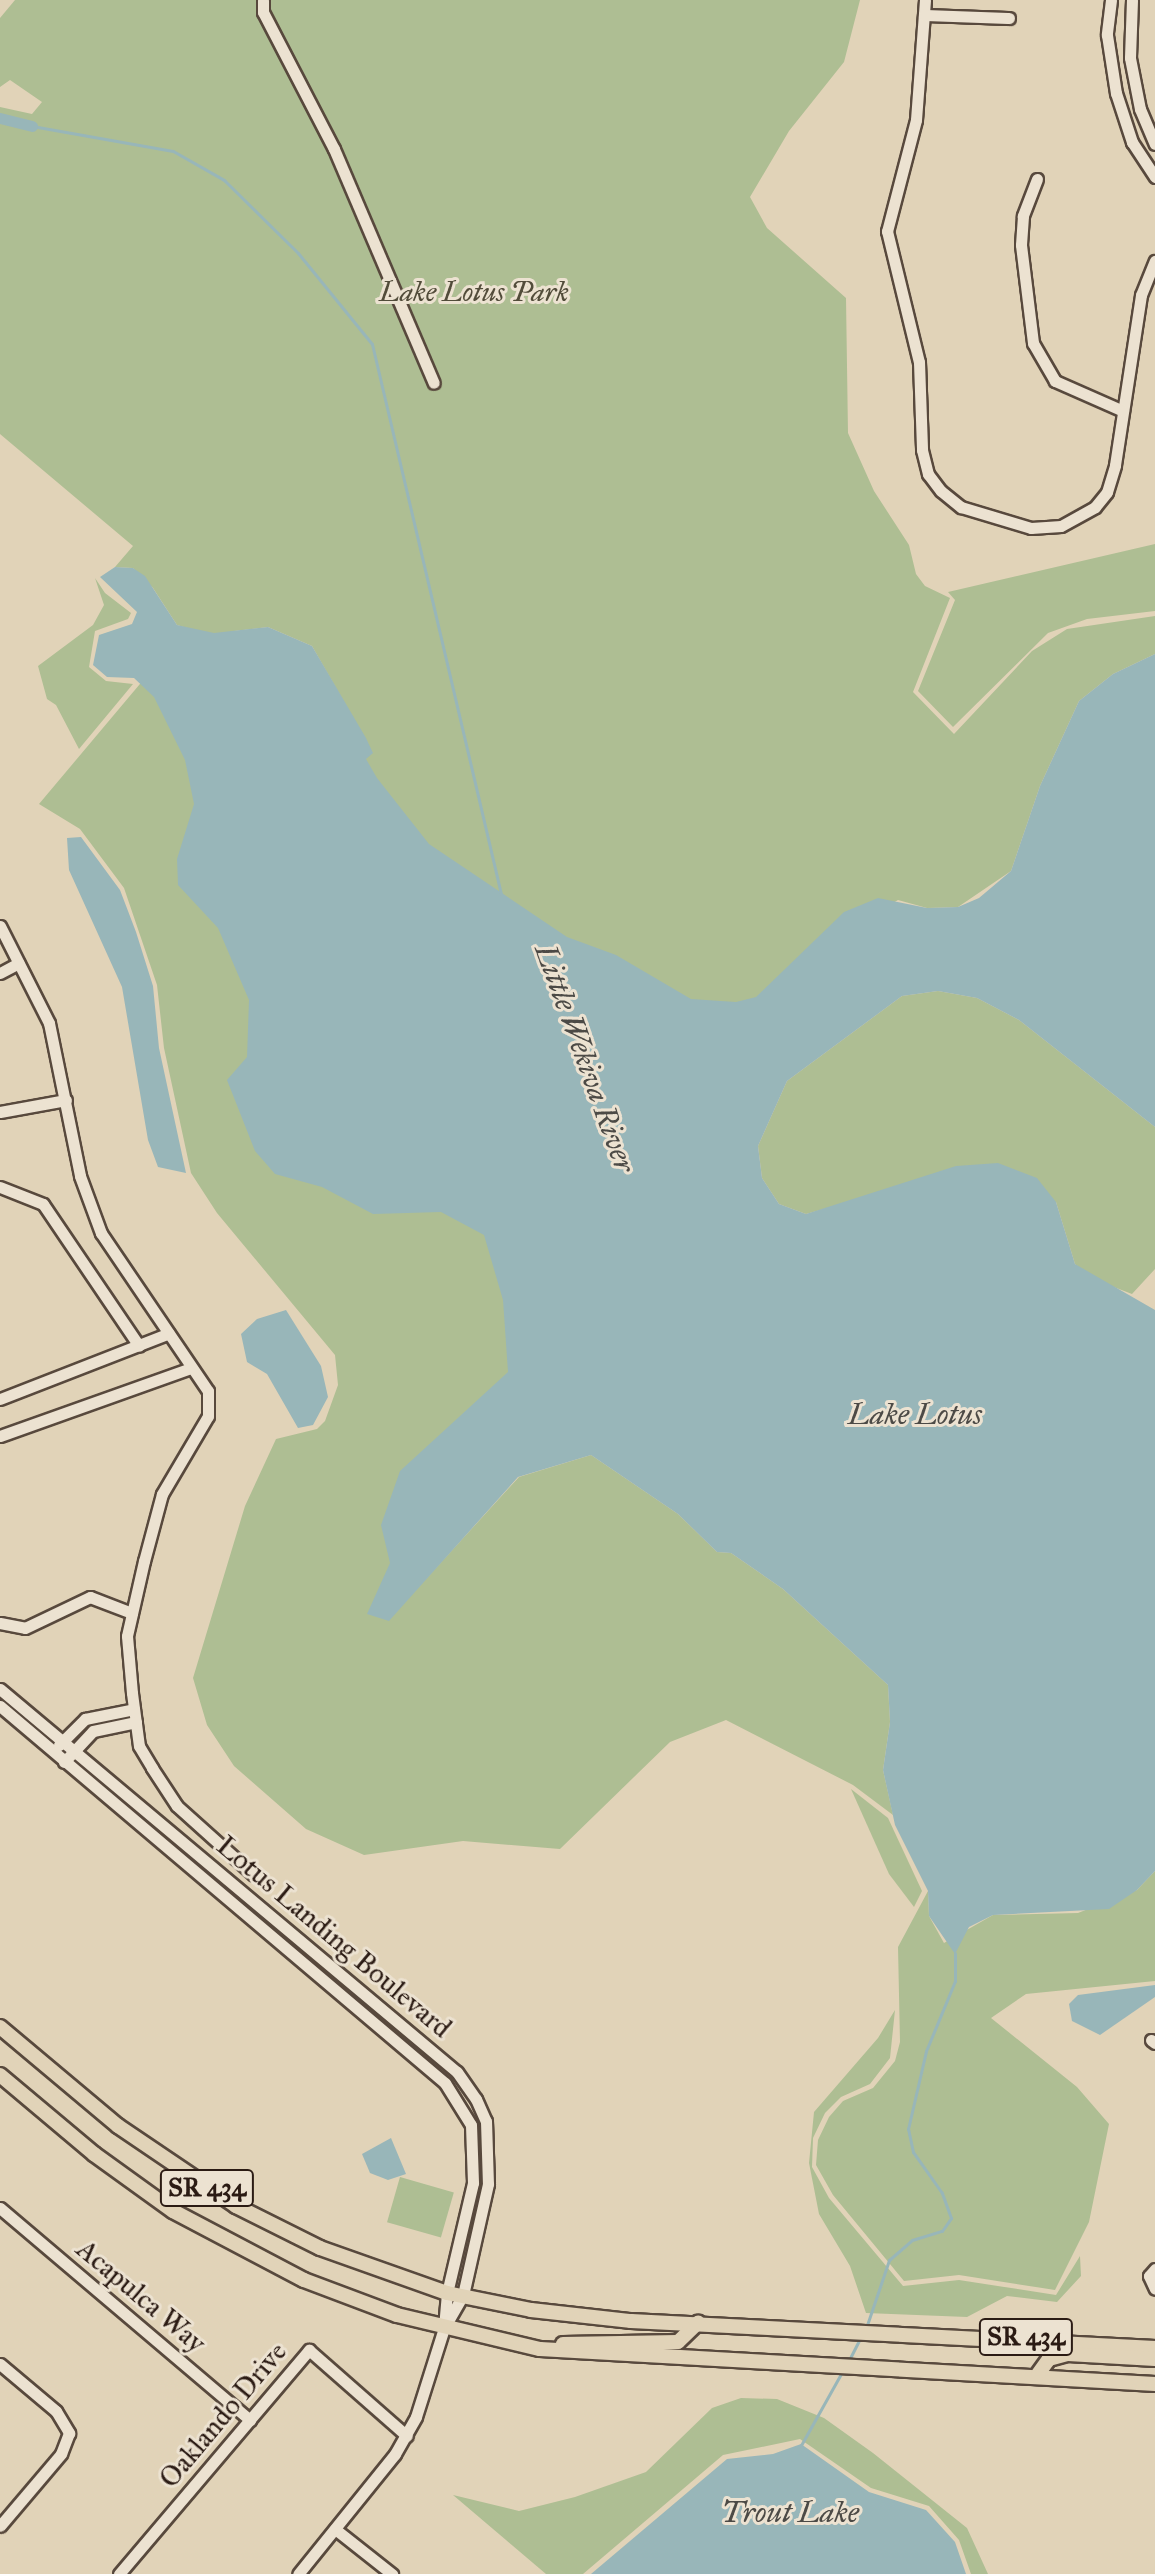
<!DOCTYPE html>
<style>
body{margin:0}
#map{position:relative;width:1155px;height:2574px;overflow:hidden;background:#e1d3b8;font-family:"IM FELL Great Primer",serif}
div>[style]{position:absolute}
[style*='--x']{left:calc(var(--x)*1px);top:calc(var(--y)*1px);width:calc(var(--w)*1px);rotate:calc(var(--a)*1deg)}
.green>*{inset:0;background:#aebe93;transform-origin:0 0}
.water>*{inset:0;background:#98b6b9}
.stream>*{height:3px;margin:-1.5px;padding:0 1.5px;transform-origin:1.5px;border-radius:1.5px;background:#98b6b9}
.canal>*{height:11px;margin:-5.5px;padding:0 5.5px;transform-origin:5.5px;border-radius:5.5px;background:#98b6b9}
.roads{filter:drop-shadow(2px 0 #58493d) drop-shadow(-2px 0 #58493d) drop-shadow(0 2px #58493d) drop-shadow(0 -2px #58493d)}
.minor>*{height:11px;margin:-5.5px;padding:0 5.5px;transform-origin:5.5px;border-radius:5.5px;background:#ece2d1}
.major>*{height:14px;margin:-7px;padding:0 7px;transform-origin:7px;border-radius:7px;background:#e1d3b8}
span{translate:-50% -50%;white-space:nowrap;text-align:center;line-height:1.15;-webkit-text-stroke:6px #ece2d1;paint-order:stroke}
.shield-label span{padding:2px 6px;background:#ece2d1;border:2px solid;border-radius:6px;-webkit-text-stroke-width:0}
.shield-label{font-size:26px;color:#2b1b14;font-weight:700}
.park-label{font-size:28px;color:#524c3a;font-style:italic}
.street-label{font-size:28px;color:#2b1b14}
.water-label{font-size:30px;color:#4c4a46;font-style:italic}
</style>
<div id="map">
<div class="green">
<i style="clip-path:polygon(evenodd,15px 0,860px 0,844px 62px,789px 131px,750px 197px,767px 228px,846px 298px,848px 433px,874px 491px,909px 545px,916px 574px,925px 586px,950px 598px,913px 692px,954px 734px,1032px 651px,1067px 629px,1155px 616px,1155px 654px,1113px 674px,1079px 701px,1040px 786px,1011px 871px,958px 907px,927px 908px,898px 900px,798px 959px,758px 996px,618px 1349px,414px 1592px,519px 1477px,591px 1455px,678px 1514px,717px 1552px,731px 1553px,783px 1589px,888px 1685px,890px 1722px,883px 1770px,893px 1815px,853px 1785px,726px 1720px,670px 1742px,560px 1849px,463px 1841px,364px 1855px,306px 1829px,234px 1766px,207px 1725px,193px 1678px,245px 1506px,276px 1439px,317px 1429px,325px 1421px,338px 1385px,335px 1355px,217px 1213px,191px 1173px,164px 1048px,157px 985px,124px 888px,80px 829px,39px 804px,187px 628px,177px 625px,153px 588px,133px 568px,115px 567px,133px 546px,0 434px,0 107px,32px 114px,42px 102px,10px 80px,0 87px,0 18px,15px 0,268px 627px,312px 646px,356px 723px,234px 631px,268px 627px)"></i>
<i style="clip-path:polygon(1155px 544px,1155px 611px,1087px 619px,1048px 633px,953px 727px,918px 691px,955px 600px,948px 592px)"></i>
<i style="clip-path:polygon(95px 578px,105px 593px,131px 613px,128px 619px,95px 631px,89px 667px,106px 681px,133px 684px,79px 749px,56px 705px,47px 699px,38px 666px,93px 625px,104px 605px)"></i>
<i style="clip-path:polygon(938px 991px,977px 998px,1019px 1020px,1155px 1127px,1155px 1269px,1132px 1294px,1093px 1279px,1075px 1264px,1056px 1202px,852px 1201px,806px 1214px,779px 1204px,762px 1178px,758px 1146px,787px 1081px,902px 996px)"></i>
<i style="clip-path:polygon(851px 1789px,888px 1818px,922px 1891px,914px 1907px,889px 1874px)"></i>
<i style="clip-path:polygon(1155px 1871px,1155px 1981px,1026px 1994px,991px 2018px,1077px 2087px,1109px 2124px,1089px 2222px,1055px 2290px,959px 2275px,904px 2281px,833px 2195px,816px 2165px,818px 2140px,829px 2117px,843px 2101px,873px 2088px,895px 2061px,900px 2042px,898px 1947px,928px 1891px,929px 1916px,944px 1943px,993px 1915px,1078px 1913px,1137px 1890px)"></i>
<i style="clip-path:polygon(895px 2010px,890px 2058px,870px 2084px,841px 2097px,825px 2113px,813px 2138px,812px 2167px,829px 2198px,903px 2286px,959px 2280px,1056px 2295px,1080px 2256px,1081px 2276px,1057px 2302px,1007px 2296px,967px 2317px,866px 2313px,850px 2266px,819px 2214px,809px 2163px,814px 2112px,878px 2038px)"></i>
<i style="left:400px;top:2177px;width:56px;height:47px;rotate:16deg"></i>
<i style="clip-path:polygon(741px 2398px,777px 2399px,824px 2418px,873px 2453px,967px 2528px,988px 2574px,971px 2574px,959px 2540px,929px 2506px,871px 2488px,800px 2439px,723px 2455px,583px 2574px,546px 2574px,453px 2495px,519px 2511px,575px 2497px,646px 2472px,712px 2408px)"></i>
</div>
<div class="water">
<i style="clip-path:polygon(115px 567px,133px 568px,145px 576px,177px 625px,214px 633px,268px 627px,312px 646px,366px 738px,373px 753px,366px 759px,377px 778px,429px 844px,567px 937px,616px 955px,691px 999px,736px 1002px,756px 997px,844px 912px,878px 898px,927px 908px,958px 907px,979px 898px,1011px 871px,1040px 786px,1079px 701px,1113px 674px,1155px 654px,1155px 1127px,1019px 1020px,977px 998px,938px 991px,902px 996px,787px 1081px,758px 1146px,762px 1178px,779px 1204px,806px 1214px,956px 1166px,998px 1163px,1037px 1178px,1056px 1202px,1075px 1264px,1155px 1310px,1155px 1871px,1137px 1890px,1109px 1909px,993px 1915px,969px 1927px,955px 1954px,929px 1916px,928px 1891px,895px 1825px,883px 1770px,890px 1722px,888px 1685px,783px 1589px,731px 1553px,717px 1552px,678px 1514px,591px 1455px,518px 1477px,389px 1621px,367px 1614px,390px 1563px,381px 1525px,400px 1471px,508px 1372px,503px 1300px,484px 1235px,441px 1212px,373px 1214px,322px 1187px,275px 1174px,255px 1151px,227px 1080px,247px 1057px,249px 1000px,218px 928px,178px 885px,177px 859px,194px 804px,185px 760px,154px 697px,134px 678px,107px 677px,93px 665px,99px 635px,132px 624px,137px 612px,100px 577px)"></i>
<i style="clip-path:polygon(81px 837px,120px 890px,136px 932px,153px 986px,159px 1048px,186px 1173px,158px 1167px,148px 1140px,122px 987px,69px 870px,67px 838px)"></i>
<i style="clip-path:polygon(286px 1310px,321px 1366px,328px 1397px,313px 1425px,298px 1428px,267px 1374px,247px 1362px,241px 1334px,257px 1319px)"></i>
<i style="clip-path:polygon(1155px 1985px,1155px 1997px,1100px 2035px,1072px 2021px,1069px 2004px,1078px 1995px)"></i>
<i style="clip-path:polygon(391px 2138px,406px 2174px,388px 2180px,370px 2173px,362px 2154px)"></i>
<i style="clip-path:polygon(801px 2444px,869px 2492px,926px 2510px,955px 2542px,966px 2574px,591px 2574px,727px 2459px,773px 2454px)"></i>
</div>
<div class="stream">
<i style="--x:32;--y:126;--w:143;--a:10.1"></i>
<i style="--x:173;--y:151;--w:59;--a:29.6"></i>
<i style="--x:224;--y:180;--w:104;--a:44.6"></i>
<i style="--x:298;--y:253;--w:117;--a:50.9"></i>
<i style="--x:372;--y:344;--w:565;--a:76.8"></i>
<i style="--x:866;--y:2328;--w:72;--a:-71.3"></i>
<i style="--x:889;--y:2260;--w:30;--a:-41"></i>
<i style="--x:912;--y:2240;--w:31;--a:-17"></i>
<i style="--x:942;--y:2231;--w:16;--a:-55"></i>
<i style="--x:951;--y:2218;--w:27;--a:-110"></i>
<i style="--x:942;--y:2193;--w:50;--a:-125.3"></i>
<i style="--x:913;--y:2152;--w:24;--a:-102"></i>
<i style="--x:908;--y:2129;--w:80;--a:-77"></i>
<i style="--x:926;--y:2051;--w:76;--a:-67.5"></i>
<i style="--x:955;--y:1981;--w:28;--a:-90"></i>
<i style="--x:849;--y:2360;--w:25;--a:-63"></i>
<i style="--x:800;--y:2447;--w:88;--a:-60.8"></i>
</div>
<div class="canal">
<i style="--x:0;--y:118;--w:33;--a:14"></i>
</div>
<div class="roads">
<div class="minor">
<i style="--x:263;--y:0;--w:12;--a:90"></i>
<i style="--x:263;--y:12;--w:154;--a:62.6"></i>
<i style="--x:334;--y:149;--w:254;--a:66.9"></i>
<i style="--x:925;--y:0;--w:120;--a:94.3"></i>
<i style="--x:916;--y:120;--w:115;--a:104.6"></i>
<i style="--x:887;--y:231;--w:135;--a:76.3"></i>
<i style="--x:919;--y:362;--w:88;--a:88"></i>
<i style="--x:922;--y:450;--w:25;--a:76"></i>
<i style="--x:928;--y:474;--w:21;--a:53"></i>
<i style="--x:941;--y:491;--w:26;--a:39"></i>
<i style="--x:961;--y:507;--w:73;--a:16.7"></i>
<i style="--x:1031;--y:528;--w:30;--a:-4"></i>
<i style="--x:1061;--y:526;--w:39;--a:-29"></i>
<i style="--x:1095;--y:507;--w:19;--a:-51"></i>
<i style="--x:1107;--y:492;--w:28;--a:-73"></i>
<i style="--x:1115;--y:465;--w:172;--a:-81.3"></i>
<i style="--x:1141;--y:295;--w:37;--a:-68"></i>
<i style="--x:1111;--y:0;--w:35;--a:97"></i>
<i style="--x:1107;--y:35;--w:59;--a:81.2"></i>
<i style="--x:1116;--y:93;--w:52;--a:71.9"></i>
<i style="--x:1132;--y:142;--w:42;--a:56.7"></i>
<i style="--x:1132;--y:0;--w:58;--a:92"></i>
<i style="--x:1130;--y:58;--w:52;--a:78.9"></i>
<i style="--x:1140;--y:109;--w:38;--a:67"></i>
<i style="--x:924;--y:15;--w:85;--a:2"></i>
<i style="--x:1037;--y:179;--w:40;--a:111"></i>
<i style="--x:1023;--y:216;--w:29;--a:94"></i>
<i style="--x:1021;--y:245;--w:99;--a:83"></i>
<i style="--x:1033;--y:343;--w:44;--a:59.9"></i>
<i style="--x:1055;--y:381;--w:74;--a:23.8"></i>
<i style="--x:0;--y:926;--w:109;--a:63.2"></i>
<i style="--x:49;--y:1023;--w:156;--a:78.5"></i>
<i style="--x:80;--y:1176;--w:61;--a:69.8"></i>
<i style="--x:101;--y:1233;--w:191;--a:55.9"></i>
<i style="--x:208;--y:1391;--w:25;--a:90"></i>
<i style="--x:208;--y:1416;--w:91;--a:120.5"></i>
<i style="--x:162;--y:1494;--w:69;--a:105"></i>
<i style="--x:144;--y:1561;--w:77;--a:102.8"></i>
<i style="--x:127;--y:1636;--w:57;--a:85"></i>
<i style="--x:132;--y:1693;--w:53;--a:82.5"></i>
<i style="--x:139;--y:1746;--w:26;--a:59"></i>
<i style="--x:152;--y:1768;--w:45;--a:56.7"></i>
<i style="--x:177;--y:1806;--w:103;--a:41.9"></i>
<i style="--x:0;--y:973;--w:21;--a:-28"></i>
<i style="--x:0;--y:1112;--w:67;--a:-10.3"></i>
<i style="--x:0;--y:1187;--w:46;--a:21.6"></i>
<i style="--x:43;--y:1204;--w:171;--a:55.9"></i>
<i style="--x:0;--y:1399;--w:181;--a:-21.3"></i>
<i style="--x:0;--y:1436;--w:203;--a:-19.6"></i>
<i style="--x:0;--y:1623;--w:25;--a:11"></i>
<i style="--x:25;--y:1628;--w:72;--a:-25.5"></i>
<i style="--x:90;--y:1597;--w:45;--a:20.9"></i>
<i style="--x:0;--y:1689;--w:596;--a:39.97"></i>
<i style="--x:457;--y:2072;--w:33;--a:55"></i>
<i style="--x:476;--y:2099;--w:24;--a:66"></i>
<i style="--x:486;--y:2121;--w:63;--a:88.2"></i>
<i style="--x:488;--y:2184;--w:114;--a:102.7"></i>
<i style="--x:463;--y:2295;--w:34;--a:120"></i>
<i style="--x:0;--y:1706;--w:583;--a:40.27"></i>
<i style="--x:445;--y:2083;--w:49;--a:58.2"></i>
<i style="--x:471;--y:2125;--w:58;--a:88"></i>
<i style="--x:473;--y:2183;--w:113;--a:103.3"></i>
<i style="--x:447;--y:2293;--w:35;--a:95"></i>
<i style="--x:444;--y:2328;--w:93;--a:107.5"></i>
<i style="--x:416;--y:2417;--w:43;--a:119.6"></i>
<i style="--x:395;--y:2454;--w:154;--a:128.9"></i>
<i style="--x:59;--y:1745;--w:37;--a:-45"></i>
<i style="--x:85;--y:1719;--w:50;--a:-11.5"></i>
<i style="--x:64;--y:1762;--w:42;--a:-46.9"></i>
<i style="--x:93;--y:1731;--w:44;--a:-11.8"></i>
<i style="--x:1151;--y:2040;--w:5;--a:37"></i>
<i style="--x:0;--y:2208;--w:328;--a:40.3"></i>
<i style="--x:1155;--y:2269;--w:9;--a:131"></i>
<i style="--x:1149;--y:2276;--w:14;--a:65"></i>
<i style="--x:0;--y:2364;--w:73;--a:40"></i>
<i style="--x:56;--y:2411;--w:26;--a:59"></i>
<i style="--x:69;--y:2433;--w:22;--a:111"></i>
<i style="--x:61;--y:2454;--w:94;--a:130.3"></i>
<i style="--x:335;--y:2529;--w:73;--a:38.3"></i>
<i style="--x:119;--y:2574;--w:294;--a:-49.7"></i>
<i style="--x:309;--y:2350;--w:130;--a:41.3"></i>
</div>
<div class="major">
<i style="--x:0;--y:2027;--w:154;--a:40"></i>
<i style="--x:118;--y:2126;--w:143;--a:34.1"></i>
<i style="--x:236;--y:2206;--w:94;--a:26.6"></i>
<i style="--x:320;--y:2248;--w:135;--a:19.5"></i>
<i style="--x:447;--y:2293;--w:86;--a:11.4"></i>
<i style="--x:531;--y:2310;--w:101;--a:6.3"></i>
<i style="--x:631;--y:2321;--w:525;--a:2.95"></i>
<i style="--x:0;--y:2075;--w:123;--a:40"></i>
<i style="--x:94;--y:2154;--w:97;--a:35.8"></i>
<i style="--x:173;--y:2211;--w:148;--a:27.8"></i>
<i style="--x:304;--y:2280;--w:99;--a:20.6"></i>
<i style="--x:397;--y:2315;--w:147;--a:13.4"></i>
<i style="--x:540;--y:2349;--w:616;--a:3.26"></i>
<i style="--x:563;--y:2344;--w:115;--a:-1"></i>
<i style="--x:678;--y:2342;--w:28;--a:-44"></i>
<i style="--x:1038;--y:2374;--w:19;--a:-54"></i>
<i style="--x:1049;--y:2359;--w:20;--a:-15"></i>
<i style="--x:1068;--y:2354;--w:87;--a:3.3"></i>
</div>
</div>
<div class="shield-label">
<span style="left:207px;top:2188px">SR 434</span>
<span style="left:1026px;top:2337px">SR 434</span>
</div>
<div class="park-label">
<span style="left:474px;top:292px">Lake Lotus Park</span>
</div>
<div class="street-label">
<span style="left:334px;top:1937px;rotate:40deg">Lotus Landing Boulevard</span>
<span style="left:141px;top:2296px;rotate:40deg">Acapulca Way</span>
<span style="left:223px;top:2415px;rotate:-50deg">Oaklando Drive</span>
</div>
<div class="water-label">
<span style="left:585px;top:1058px;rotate:70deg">Little Wekiva River</span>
<span style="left:915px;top:1414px">Lake Lotus</span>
<span style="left:790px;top:2512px">Trout Lake</span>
</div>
</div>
